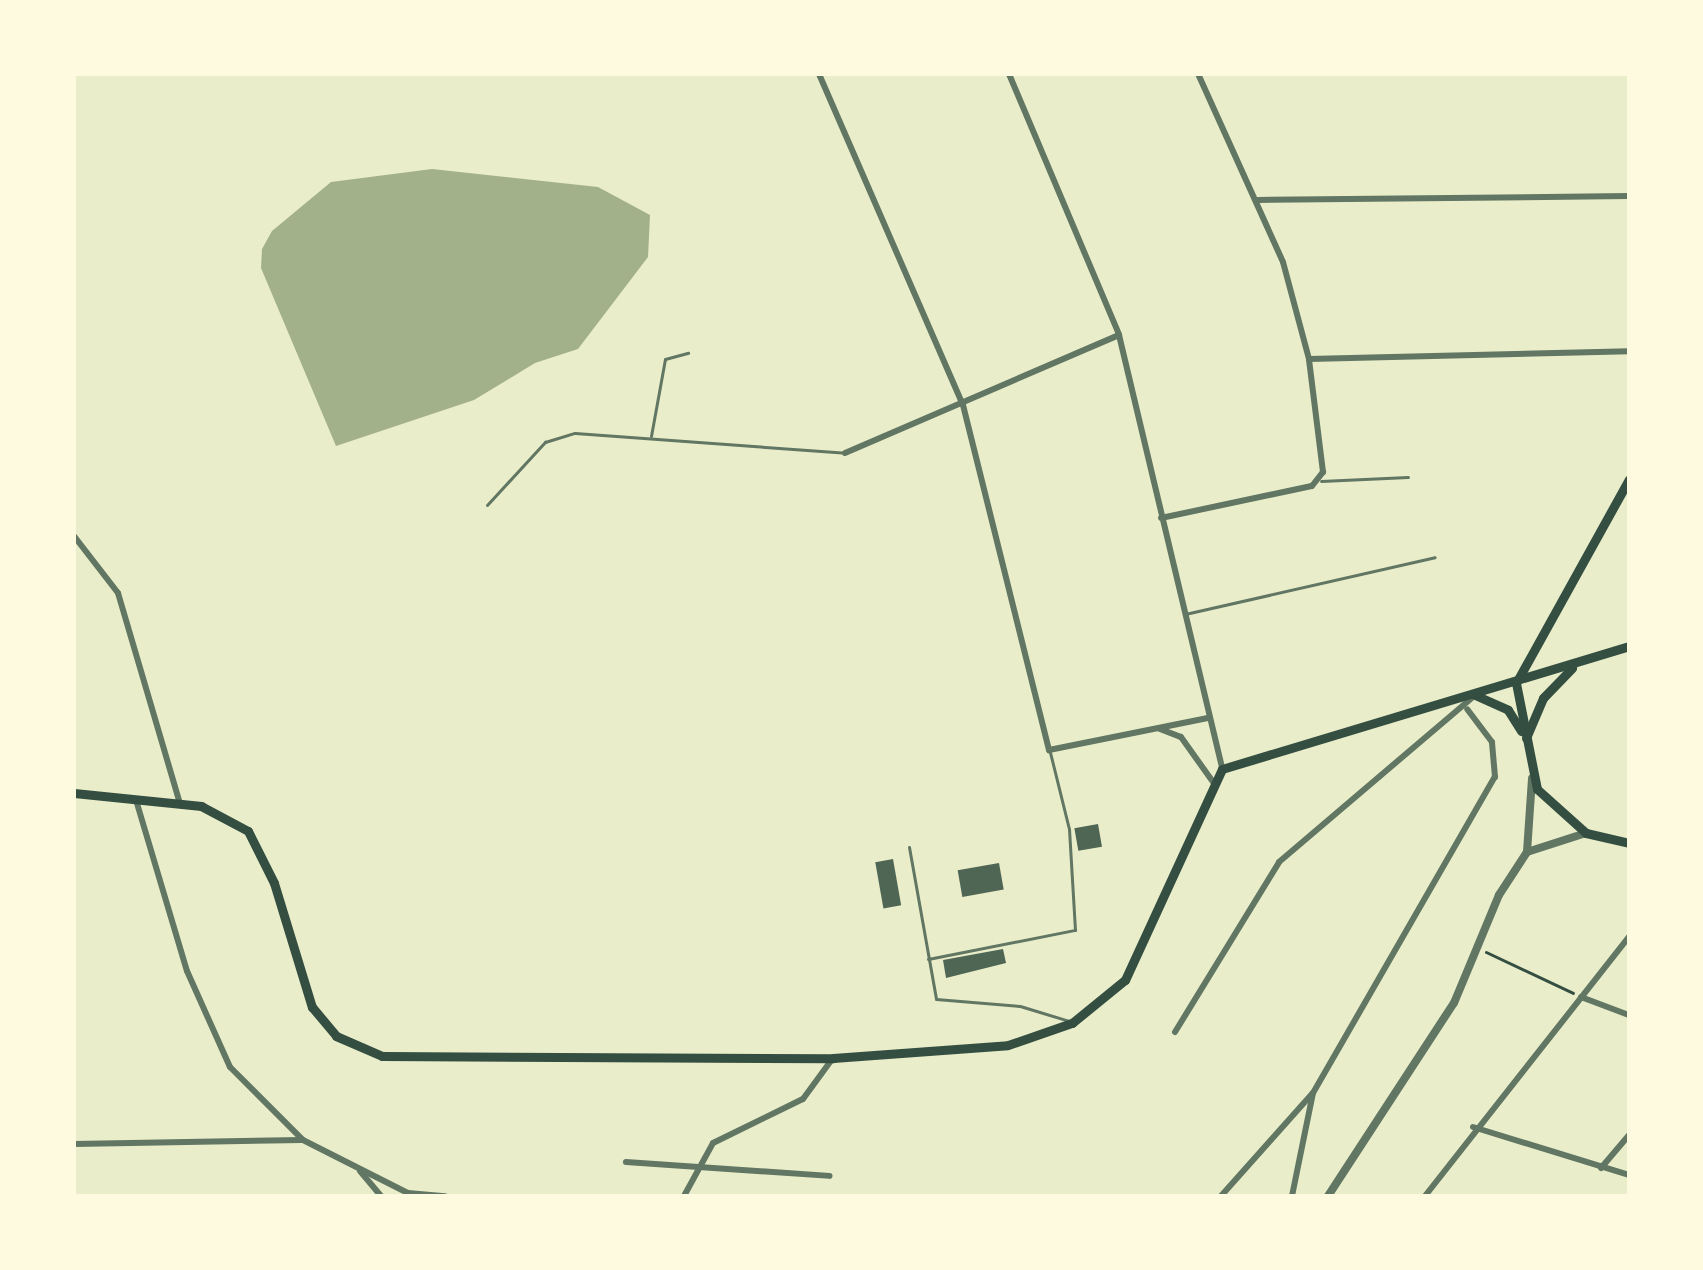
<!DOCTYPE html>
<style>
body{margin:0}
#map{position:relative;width:1703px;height:1270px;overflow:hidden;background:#e9edc9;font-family:"Varela Round",sans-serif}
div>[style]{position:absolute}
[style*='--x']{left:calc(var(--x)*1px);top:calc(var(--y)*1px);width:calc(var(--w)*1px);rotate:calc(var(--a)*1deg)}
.water>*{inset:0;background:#a3b18a}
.building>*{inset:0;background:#4f6655;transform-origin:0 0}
.path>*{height:3px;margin:-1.5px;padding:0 1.5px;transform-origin:1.5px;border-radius:1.5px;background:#344e41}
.service>*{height:3px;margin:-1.5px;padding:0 1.5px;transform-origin:1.5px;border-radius:1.5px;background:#617663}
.minor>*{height:6px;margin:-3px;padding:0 3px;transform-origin:3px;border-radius:3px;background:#617663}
.tertiary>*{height:8px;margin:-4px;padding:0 4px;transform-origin:4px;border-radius:4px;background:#617663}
.secondary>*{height:9px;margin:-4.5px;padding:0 4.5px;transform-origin:4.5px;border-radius:4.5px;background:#344e41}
span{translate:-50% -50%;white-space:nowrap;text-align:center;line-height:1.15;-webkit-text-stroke:8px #fefae0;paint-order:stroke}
.frame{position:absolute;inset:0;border:76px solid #fefae0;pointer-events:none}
</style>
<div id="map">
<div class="water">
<i style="clip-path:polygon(432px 169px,598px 187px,650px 215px,648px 257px,578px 349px,535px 363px,474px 400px,336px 446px,261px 268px,262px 249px,272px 231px,331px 182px)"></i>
</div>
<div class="building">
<i style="left:1098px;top:824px;width:23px;height:24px;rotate:80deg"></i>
<i style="left:893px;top:859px;width:47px;height:18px;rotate:80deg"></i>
<i style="left:999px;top:863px;width:27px;height:42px;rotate:80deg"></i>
<i style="clip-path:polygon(1003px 949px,1006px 963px,946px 978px,943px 960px)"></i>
</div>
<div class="path">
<i style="--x:1486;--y:952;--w:96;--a:25.2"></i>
</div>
<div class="service">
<i style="--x:651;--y:436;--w:78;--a:-79.7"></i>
<i style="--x:665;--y:359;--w:24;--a:-15"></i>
<i style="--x:1321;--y:481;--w:87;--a:-2.6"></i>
<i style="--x:487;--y:505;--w:86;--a:-47.4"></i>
<i style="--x:545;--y:442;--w:31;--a:-17"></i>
<i style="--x:575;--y:433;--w:271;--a:4.2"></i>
<i style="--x:1185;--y:614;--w:256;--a:-12.8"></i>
<i style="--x:909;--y:847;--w:154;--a:79.9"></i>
<i style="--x:936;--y:999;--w:84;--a:4.8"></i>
<i style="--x:1020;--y:1006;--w:51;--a:17"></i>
<i style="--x:928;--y:959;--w:150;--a:-11.2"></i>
<i style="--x:1075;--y:930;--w:101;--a:-93.4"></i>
<i style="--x:1069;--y:829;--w:79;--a:-103.9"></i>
</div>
<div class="minor">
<i style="--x:819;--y:74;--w:361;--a:66.5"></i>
<i style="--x:963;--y:405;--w:356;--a:76"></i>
<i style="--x:1049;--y:750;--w:162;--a:-11.4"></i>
<i style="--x:1009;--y:74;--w:283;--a:67.1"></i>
<i style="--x:1119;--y:335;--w:446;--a:76.6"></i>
<i style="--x:1258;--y:200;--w:371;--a:-0.6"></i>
<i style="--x:1309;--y:359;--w:320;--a:-1.4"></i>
<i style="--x:845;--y:453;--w:298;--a:-23.3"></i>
<i style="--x:1161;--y:518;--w:154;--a:-12"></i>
<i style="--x:1312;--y:486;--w:18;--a:-52"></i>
<i style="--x:1323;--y:472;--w:114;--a:-97.1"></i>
<i style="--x:1309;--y:359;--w:100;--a:-105"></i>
<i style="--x:1283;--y:262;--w:206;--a:-114.3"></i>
<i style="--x:74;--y:536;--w:72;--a:52.3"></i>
<i style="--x:118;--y:593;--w:220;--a:73.6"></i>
<i style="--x:1160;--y:729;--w:22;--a:21"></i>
<i style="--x:1181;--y:737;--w:55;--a:54.6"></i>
<i style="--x:136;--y:800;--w:178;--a:73.4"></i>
<i style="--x:187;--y:971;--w:105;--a:65.9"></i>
<i style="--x:230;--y:1067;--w:103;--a:45"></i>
<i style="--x:303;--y:1140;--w:118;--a:26.8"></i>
<i style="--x:408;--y:1193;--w:37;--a:5"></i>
<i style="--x:1581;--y:997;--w:51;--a:20.6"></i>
<i style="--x:1175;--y:1032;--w:199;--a:-58.5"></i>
<i style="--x:1279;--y:862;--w:257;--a:-40.4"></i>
<i style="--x:1473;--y:1127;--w:163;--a:17.1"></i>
<i style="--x:74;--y:1144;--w:228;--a:-1"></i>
<i style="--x:626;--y:1162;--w:204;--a:3.9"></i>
<i style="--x:1601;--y:1168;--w:43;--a:-49.7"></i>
<i style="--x:360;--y:1171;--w:33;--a:50"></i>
<i style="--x:684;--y:1196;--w:60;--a:-61.3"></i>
<i style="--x:713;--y:1143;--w:100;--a:-26.1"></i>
<i style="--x:803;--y:1099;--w:51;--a:-53.8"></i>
<i style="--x:1221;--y:1196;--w:137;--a:-48.3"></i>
<i style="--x:1292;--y:1196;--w:105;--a:-78.5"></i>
<i style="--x:1313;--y:1093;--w:365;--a:-60.1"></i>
<i style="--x:1495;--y:777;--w:35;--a:-95"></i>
<i style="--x:1492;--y:742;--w:41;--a:-127.1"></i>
<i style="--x:1425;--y:1196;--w:330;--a:-51.8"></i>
</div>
<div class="tertiary">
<i style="--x:1527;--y:852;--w:62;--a:-17.9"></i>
<i style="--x:1328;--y:1196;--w:230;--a:-56.9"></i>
<i style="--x:1454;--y:1003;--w:117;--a:-67.4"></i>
<i style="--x:1499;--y:895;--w:51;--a:-56.9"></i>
<i style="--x:1527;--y:852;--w:74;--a:-86.1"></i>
</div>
<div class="secondary">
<i style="--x:1516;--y:683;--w:233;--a:-61"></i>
<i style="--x:1516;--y:683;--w:108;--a:78.8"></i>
<i style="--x:1537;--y:789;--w:66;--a:41.9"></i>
<i style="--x:1586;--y:833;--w:44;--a:13.1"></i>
<i style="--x:1475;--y:695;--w:36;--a:24"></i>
<i style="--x:1508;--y:710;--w:25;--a:58"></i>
<i style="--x:1526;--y:738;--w:43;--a:-67"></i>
<i style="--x:1543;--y:698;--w:42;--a:-46"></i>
<i style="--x:74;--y:793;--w:128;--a:5.8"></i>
<i style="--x:201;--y:806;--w:53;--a:28"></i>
<i style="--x:248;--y:831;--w:58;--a:63.4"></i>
<i style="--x:274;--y:883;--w:130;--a:73"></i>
<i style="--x:312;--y:1007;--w:38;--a:50"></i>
<i style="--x:336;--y:1036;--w:50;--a:23.5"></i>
<i style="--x:382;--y:1056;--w:451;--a:0.3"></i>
<i style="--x:833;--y:1058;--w:175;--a:-4.2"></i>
<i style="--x:1008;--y:1045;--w:68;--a:-19"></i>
<i style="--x:1072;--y:1023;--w:68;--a:-39.1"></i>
<i style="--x:1125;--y:980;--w:232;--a:-65.3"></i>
<i style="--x:1222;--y:769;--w:425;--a:-16.8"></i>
</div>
<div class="frame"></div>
</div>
